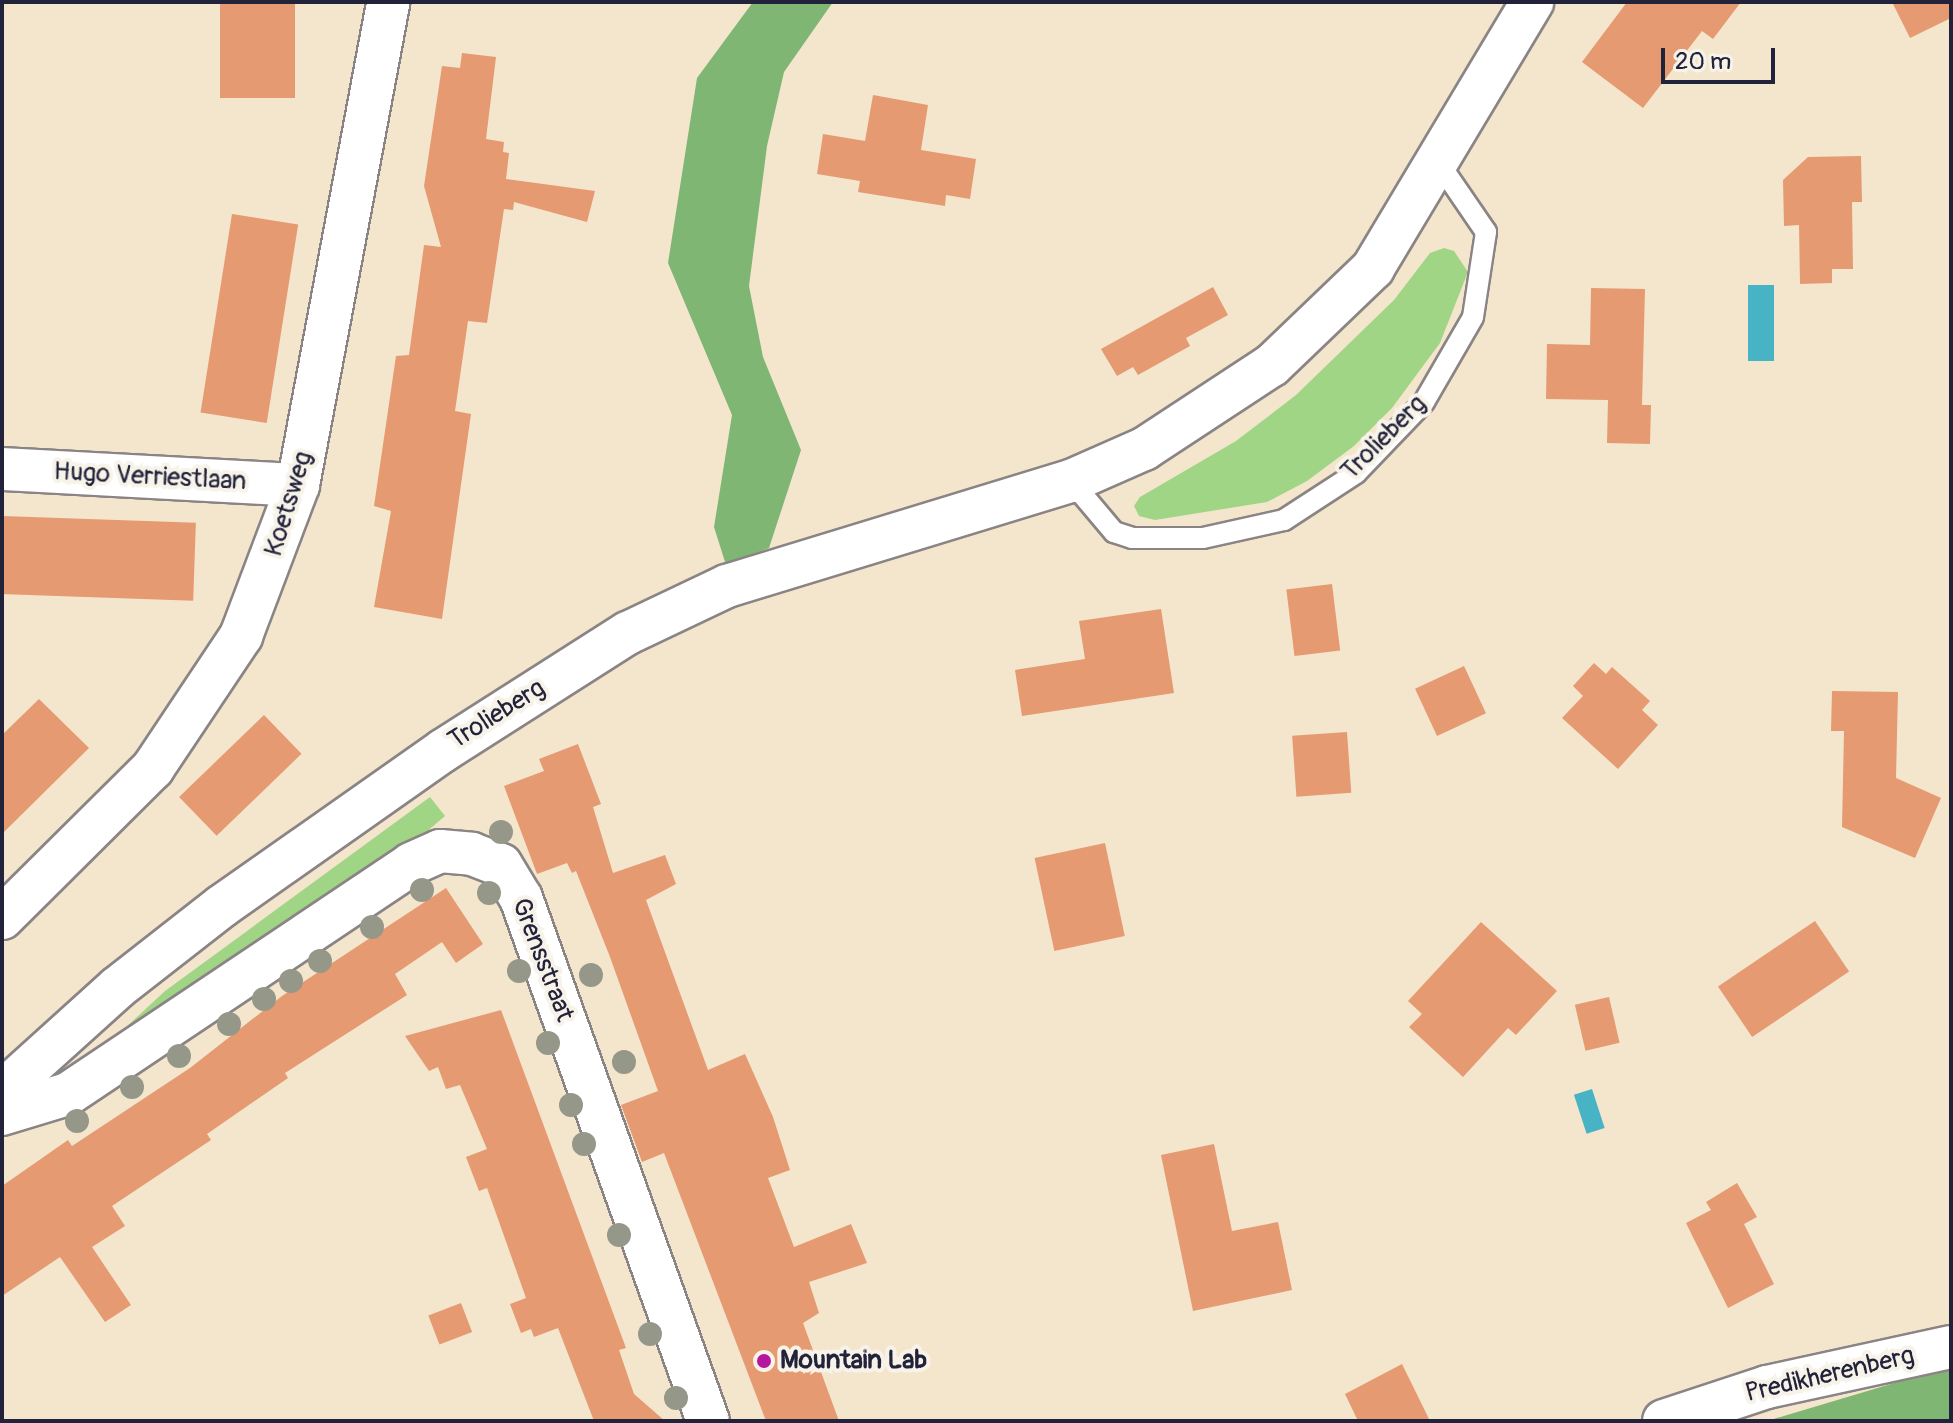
<!DOCTYPE html>
<style>
body{margin:0}
#map{position:relative;width:1953px;height:1423px;overflow:hidden;background:#f4e5cd;font-family:Pangolin,sans-serif}
div>[style]{position:absolute}
[style*='--x']{left:calc(var(--x)*1px);top:calc(var(--y)*1px);width:calc(var(--w)*1px);rotate:calc(var(--a)*1deg)}
.green>*{inset:0;background:#a1d586}
.forest>*{inset:0;background:#80b673}
.water>*{inset:0;background:#49b3c6;transform-origin:0 0}
.building>*{inset:0;background:#e59a72;transform-origin:0 0}
.roads{filter:drop-shadow(2px 0 #8b8484) drop-shadow(-2px 0 #8b8484) drop-shadow(0 2px #8b8484) drop-shadow(0 -2px #8b8484)}
.service>*{height:20px;margin:-10px;padding:0 10px;transform-origin:10px;border-radius:10px;background:#fff}
.minor>*{height:42px;margin:-21px;padding:0 21px;transform-origin:21px;border-radius:21px;background:#fff}
.trees>*{width:24px;height:24px;margin:-12px;border-radius:50%;background:#959789}
.dots>*{width:22px;height:22px;translate:-50% -50%;box-sizing:border-box;border:4px solid #f7f3e8;border-radius:50%}
span{translate:-50% -50%;white-space:nowrap;text-align:center;line-height:1.15;-webkit-text-stroke:8px #f7f3e8;paint-order:stroke}
.street-label{font-size:26px;color:#22223b}
.poi-label{font-size:26px;color:#22223b;font-weight:700}
.left{translate:0 -50%;text-align:left}
.frame{position:absolute;inset:0;border:4px solid #22223b;pointer-events:none}
.scale{position:absolute;left:1661px;top:48px;width:114px;height:36px;box-sizing:border-box;border:4px solid #22223b;border-top:0;padding-left:10px;font-size:24px;line-height:28px;white-space:nowrap;color:#22223b;-webkit-text-stroke:6px #f7f3e8;paint-order:stroke}
</style>
<div id="map">
<div class="green">
<i style="clip-path:polygon(1444px 248px,1454px 251px,1468px 272px,1440px 343px,1392px 408px,1354px 446px,1307px 481px,1267px 502px,1155px 520px,1139px 516px,1134px 506px,1140px 497px,1236px 441px,1296px 395px,1394px 300px,1430px 253px)"></i>
<i style="clip-path:polygon(430px 797px,445px 816px,397px 857px,81px 1069px,165px 991px)"></i>
</div>
<div class="forest">
<i style="clip-path:polygon(753px 2px,833px 2px,784px 72px,767px 146px,749px 286px,763px 357px,801px 450px,769px 548px,726px 565px,714px 527px,732px 415px,668px 263px,697px 78px)"></i>
<i style="clip-path:polygon(1951px 1366px,1951px 1421px,1767px 1421px)"></i>
</div>
<div class="water">
<i style="left:1748px;top:285px;width:26px;height:76px"></i>
<i style="left:1592px;top:1089px;width:41px;height:19px;rotate:72deg"></i>
</div>
<div class="building">
<i style="left:220px;top:2px;width:75px;height:96px"></i>
<i style="clip-path:polygon(1627px 2px,1741px 2px,1713px 39px,1702px 31px,1643px 108px,1582px 62px)"></i>
<i style="clip-path:polygon(1892px 2px,1951px 2px,1951px 18px,1910px 38px)"></i>
<i style="clip-path:polygon(462px 53px,496px 57px,486px 139px,504px 142px,503px 152px,509px 153px,506px 179px,595px 191px,587px 222px,514px 202px,513px 210px,504px 209px,487px 323px,468px 321px,455px 411px,471px 414px,442px 619px,374px 607px,391px 511px,374px 506px,396px 356px,409px 355px,424px 245px,441px 247px,424px 186px,442px 66px,460px 68px)"></i>
<i style="clip-path:polygon(873px 95px,928px 105px,921px 150px,976px 159px,970px 199px,946px 195px,945px 206px,858px 192px,860px 181px,817px 174px,823px 134px,865px 141px)"></i>
<i style="clip-path:polygon(1861px 156px,1862px 202px,1852px 202px,1853px 269px,1832px 269px,1832px 283px,1800px 284px,1799px 225px,1784px 226px,1783px 180px,1808px 157px)"></i>
<i style="left:232px;top:214px;width:67px;height:201px;rotate:9deg"></i>
<i style="clip-path:polygon(1213px 287px,1228px 315px,1186px 338px,1190px 346px,1138px 375px,1133px 367px,1117px 376px,1101px 349px)"></i>
<i style="clip-path:polygon(1591px 288px,1645px 289px,1642px 405px,1651px 405px,1650px 444px,1607px 443px,1608px 400px,1546px 399px,1547px 344px,1590px 345px)"></i>
<i style="left:2px;top:516px;width:194px;height:78px;rotate:2deg"></i>
<i style="left:1332px;top:584px;width:67px;height:46px;rotate:83deg"></i>
<i style="clip-path:polygon(1161px 609px,1174px 693px,1022px 716px,1015px 670px,1085px 659px,1079px 621px)"></i>
<i style="clip-path:polygon(1594px 663px,1606px 674px,1612px 667px,1650px 701px,1642px 710px,1658px 725px,1618px 769px,1562px 718px,1583px 696px,1573px 686px)"></i>
<i style="left:1464px;top:666px;width:52px;height:54px;rotate:65deg"></i>
<i style="clip-path:polygon(1832px 691px,1898px 692px,1896px 778px,1941px 798px,1915px 858px,1842px 827px,1844px 731px,1831px 731px)"></i>
<i style="clip-path:polygon(39px 699px,89px 748px,2px 834px,2px 735px)"></i>
<i style="left:264px;top:715px;width:54px;height:118px;rotate:46deg"></i>
<i style="left:1347px;top:732px;width:61px;height:55px;rotate:86deg"></i>
<i style="clip-path:polygon(578px 744px,601px 804px,593px 807px,613px 873px,665px 855px,676px 884px,646px 900px,708px 1070px,745px 1054px,773px 1117px,790px 1170px,768px 1178px,794px 1247px,851px 1224px,867px 1263px,809px 1282px,819px 1313px,803px 1323px,839px 1421px,766px 1421px,664px 1153px,642px 1162px,621px 1105px,658px 1091px,610px 957px,576px 871px,572px 873px,567px 863px,537px 874px,504px 786px,544px 771px,539px 759px)"></i>
<i style="left:1105px;top:843px;width:95px;height:72px;rotate:78deg"></i>
<i style="clip-path:polygon(446px 888px,483px 944px,456px 963px,442px 942px,395px 974px,407px 995px,285px 1073px,288px 1078px,207px 1134px,211px 1140px,112px 1206px,125px 1226px,92px 1247px,131px 1305px,105px 1322px,60px 1257px,2px 1296px,2px 1186px,68px 1140px,72px 1146px,190px 1068px,282px 996px)"></i>
<i style="left:1815px;top:921px;width:61px;height:117px;rotate:56deg"></i>
<i style="clip-path:polygon(1481px 922px,1557px 991px,1516px 1035px,1508px 1028px,1463px 1077px,1409px 1027px,1422px 1014px,1408px 1001px)"></i>
<i style="left:1609px;top:997px;width:47px;height:35px;rotate:77deg"></i>
<i style="clip-path:polygon(501px 1010px,626px 1348px,619px 1350px,634px 1394px,665px 1421px,594px 1421px,558px 1328px,534px 1337px,531px 1329px,521px 1333px,510px 1304px,526px 1298px,487px 1188px,479px 1191px,466px 1157px,487px 1149px,460px 1085px,446px 1089px,438px 1067px,429px 1071px,405px 1036px)"></i>
<i style="clip-path:polygon(1214px 1144px,1232px 1231px,1278px 1222px,1292px 1290px,1193px 1311px,1161px 1155px)"></i>
<i style="clip-path:polygon(1737px 1183px,1757px 1217px,1744px 1224px,1774px 1284px,1728px 1308px,1686px 1223px,1711px 1210px,1706px 1202px)"></i>
<i style="left:461px;top:1303px;width:31px;height:35px;rotate:69deg"></i>
<i style="clip-path:polygon(1402px 1364px,1430px 1421px,1358px 1421px,1345px 1394px)"></i>
</div>
<div class="roads">
<div class="service">
<i style="--x:1071;--y:481;--w:67;--a:49.9"></i>
<i style="--x:1114;--y:532;--w:19;--a:18"></i>
<i style="--x:1132;--y:538;--w:71;--a:0"></i>
<i style="--x:1203;--y:538;--w:83;--a:-12.5"></i>
<i style="--x:1284;--y:520;--w:86;--a:-33.1"></i>
<i style="--x:1356;--y:473;--w:98;--a:-46.2"></i>
<i style="--x:1424;--y:402;--w:98;--a:-60"></i>
<i style="--x:1473;--y:317;--w:86;--a:-81.3"></i>
<i style="--x:1486;--y:232;--w:85;--a:-124.4"></i>
</div>
<div class="minor">
<i style="--x:2;--y:469;--w:296;--a:3.1"></i>
<i style="--x:2;--y:918;--w:213;--a:-44.8"></i>
<i style="--x:153;--y:768;--w:159;--a:-56.3"></i>
<i style="--x:241;--y:636;--w:161;--a:-69.3"></i>
<i style="--x:298;--y:485;--w:491;--a:-79.4"></i>
<i style="--x:2;--y:1092;--w:155;--a:-42.1"></i>
<i style="--x:117;--y:988;--w:133;--a:-38"></i>
<i style="--x:222;--y:906;--w:271;--a:-35.1"></i>
<i style="--x:444;--y:750;--w:218;--a:-32.5"></i>
<i style="--x:628;--y:633;--w:110;--a:-25.4"></i>
<i style="--x:727;--y:586;--w:360;--a:-17"></i>
<i style="--x:1071;--y:481;--w:80;--a:-23.7"></i>
<i style="--x:1144;--y:449;--w:153;--a:-33.3"></i>
<i style="--x:1272;--y:365;--w:140;--a:-43.8"></i>
<i style="--x:1373;--y:268;--w:310;--a:-59.1"></i>
<i style="--x:2;--y:1114;--w:69;--a:-16.9"></i>
<i style="--x:68;--y:1094;--w:413;--a:-33.8"></i>
<i style="--x:411;--y:864;--w:32;--a:-24"></i>
<i style="--x:440;--y:851;--w:32;--a:5"></i>
<i style="--x:472;--y:854;--w:31;--a:21"></i>
<i style="--x:501;--y:865;--w:39;--a:59"></i>
<i style="--x:521;--y:898;--w:555;--a:70.33"></i>
<i style="--x:1664;--y:1421;--w:108;--a:-18.3"></i>
<i style="--x:1767;--y:1387;--w:188;--a:-12.3"></i>
</div>
</div>
<div class="trees">
<i style="left:501px;top:832px"></i>
<i style="left:422px;top:890px"></i>
<i style="left:489px;top:893px"></i>
<i style="left:372px;top:927px"></i>
<i style="left:320px;top:961px"></i>
<i style="left:519px;top:971px"></i>
<i style="left:591px;top:975px"></i>
<i style="left:291px;top:981px"></i>
<i style="left:264px;top:999px"></i>
<i style="left:229px;top:1024px"></i>
<i style="left:548px;top:1043px"></i>
<i style="left:179px;top:1056px"></i>
<i style="left:624px;top:1062px"></i>
<i style="left:132px;top:1087px"></i>
<i style="left:571px;top:1105px"></i>
<i style="left:77px;top:1121px"></i>
<i style="left:584px;top:1144px"></i>
<i style="left:619px;top:1235px"></i>
<i style="left:650px;top:1334px"></i>
<i style="left:676px;top:1398px"></i>
</div>
<div class="dots">
<i style="left:764px;top:1361px;background:#b5179e"></i>
</div>
<div class="street-label">
<span style="left:1384px;top:438px;rotate:-45deg">Trolieberg</span>
<span style="left:150px;top:477px;rotate:3deg">Hugo Verriestlaan</span>
<span style="left:289px;top:504px;rotate:-73deg">Koetsweg</span>
<span style="left:497px;top:715px;rotate:-32deg">Trolieberg</span>
<span style="left:542px;top:960px;rotate:69deg">Grensstraat</span>
<span style="left:1830px;top:1375px;rotate:-13deg">Predikherenberg</span>
</div>
<div class="poi-label">
<span class="left" style="left:780px;top:1361px">Mountain Lab</span>
</div>
<div class="frame"></div>
<div class="scale">20 m</div>
</div>
